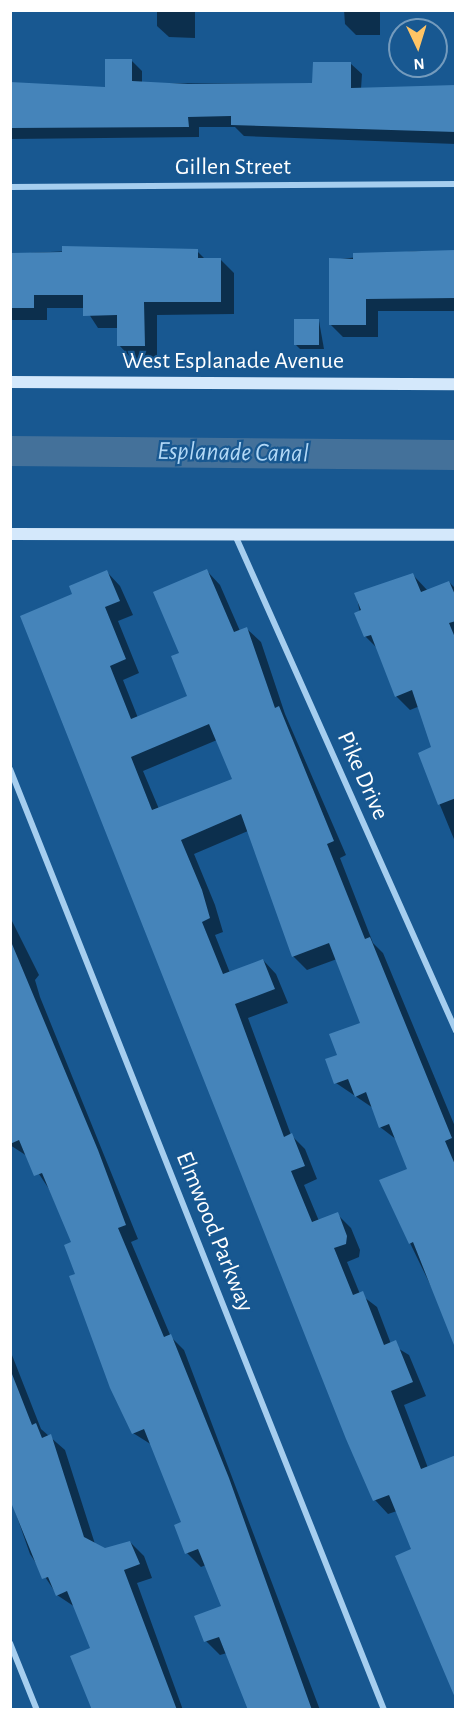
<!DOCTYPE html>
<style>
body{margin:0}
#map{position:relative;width:466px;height:1720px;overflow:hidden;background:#185891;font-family:"Alegreya Sans",sans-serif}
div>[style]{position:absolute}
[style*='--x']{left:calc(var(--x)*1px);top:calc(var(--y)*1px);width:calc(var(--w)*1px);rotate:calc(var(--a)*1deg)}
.shadow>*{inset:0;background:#0007}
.canal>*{height:30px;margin:-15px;padding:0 15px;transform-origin:15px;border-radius:15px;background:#44719a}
.building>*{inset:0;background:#4584ba;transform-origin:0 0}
.minor>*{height:6px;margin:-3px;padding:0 3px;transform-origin:3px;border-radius:3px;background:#a6ceef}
.secondary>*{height:12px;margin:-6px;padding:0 6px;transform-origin:6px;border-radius:6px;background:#d4e8fb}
span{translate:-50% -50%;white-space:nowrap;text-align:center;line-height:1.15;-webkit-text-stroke:4.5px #185891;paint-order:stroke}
.street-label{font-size:24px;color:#fff}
.water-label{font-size:26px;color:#b2d8f6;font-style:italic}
.frame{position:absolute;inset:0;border:12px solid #fff;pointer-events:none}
.north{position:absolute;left:388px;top:18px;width:60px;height:60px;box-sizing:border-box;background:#185891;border:2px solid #749bbd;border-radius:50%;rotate:176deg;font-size:16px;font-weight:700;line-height:24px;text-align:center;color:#fff}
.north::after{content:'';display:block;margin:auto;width:21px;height:27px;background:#ffc465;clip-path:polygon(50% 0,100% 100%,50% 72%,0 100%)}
</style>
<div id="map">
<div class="shadow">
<i style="clip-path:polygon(157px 10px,195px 10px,195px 38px,169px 37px,157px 26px)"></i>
<i style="clip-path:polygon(380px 10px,380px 35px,356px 35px,345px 24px,344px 10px)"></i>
<i style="clip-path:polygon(131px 60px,142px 71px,142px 83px,314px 84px,350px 63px,362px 74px,361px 89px,456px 86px,456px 144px,244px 136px,235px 127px,199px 127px,199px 137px,10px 139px,10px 85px,107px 88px)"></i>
<i style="clip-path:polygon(130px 248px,197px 251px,206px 260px,221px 260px,234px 273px,234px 314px,157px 315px,157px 359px,132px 359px,119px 345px,119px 328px,98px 328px,85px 308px,47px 308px,47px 320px,10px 320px,10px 254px)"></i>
<i style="clip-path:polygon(416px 251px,456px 252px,456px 311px,378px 311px,378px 337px,343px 337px,330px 324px,331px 260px)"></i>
<i style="clip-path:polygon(319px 321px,324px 349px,300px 349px,295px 344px)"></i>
<i style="clip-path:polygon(evenodd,207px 571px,220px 585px,240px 631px,247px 629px,261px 642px,285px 714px,346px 855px,340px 858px,373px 943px,383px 953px,456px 1129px,455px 1323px,442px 1309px,410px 1243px,409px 1169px,397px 1140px,380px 1127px,373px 1108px,336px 1083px,339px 1056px,362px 1023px,337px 959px,307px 970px,293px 956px,248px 831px,194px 854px,215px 905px,223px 932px,215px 935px,230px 973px,263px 960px,276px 974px,288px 1003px,248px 1018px,291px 1135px,305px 1149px,317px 1179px,304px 1185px,319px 1221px,337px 1214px,351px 1228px,360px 1250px,359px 1257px,347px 1262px,360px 1294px,377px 1307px,391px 1344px,409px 1355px,426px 1396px,404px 1405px,428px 1468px,413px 1550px,397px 1511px,388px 1514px,375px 1500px,22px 617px,74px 595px,107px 572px,120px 586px,133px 615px,118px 621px,139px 673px,123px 680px,138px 718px,189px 697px,181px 654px,207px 571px,217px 740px,233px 780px,159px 809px,143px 771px,217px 740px)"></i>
<i style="clip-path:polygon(413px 575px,428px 591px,449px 582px,456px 589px,456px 844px,419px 754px,433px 748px,420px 706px,410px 710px,396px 696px,378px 649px,365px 636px,356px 594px)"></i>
<i style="clip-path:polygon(10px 917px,39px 975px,35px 980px,40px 997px,138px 1239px,131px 1242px,171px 1337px,184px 1350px,320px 1710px,249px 1710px,227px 1653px,220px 1655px,206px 1641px,223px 1606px,206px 1565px,201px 1567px,187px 1553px,183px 1523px,152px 1445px,133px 1433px,77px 1275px,73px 1243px,49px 1189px,27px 1156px,10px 1145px,10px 1117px,21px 1113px,10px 1086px)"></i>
<i style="clip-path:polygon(10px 1350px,41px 1429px,65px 1450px,95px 1544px,105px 1550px,130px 1542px,144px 1556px,152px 1578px,137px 1583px,183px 1710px,92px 1710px,92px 1649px,75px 1607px,57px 1595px,30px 1554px,10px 1497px)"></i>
</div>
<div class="canal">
<i style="--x:10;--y:451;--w:446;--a:0.5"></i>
</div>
<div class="building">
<i style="clip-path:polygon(105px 59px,132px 59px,132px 81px,188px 84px,312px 83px,313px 62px,351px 62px,351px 88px,456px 85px,456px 132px,231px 125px,231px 116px,188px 117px,189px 127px,10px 128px,10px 82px,105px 87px)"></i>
<i style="clip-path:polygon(62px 246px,198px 249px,198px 258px,221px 258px,221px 302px,144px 302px,145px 346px,117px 346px,117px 315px,83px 316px,83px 295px,34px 295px,34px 308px,10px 308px,10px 253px,62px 252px)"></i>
<i style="clip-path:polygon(456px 250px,456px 298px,366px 299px,366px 325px,329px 325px,329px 258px,353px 259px,353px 253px)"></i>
<i style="left:294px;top:319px;width:25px;height:26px"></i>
<i style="clip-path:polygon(evenodd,207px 569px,234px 632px,247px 627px,275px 708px,279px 706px,334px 841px,327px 844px,365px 939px,370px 937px,452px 1138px,445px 1141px,456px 1167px,454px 1345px,413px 1242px,409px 1244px,379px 1180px,407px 1169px,389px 1124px,379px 1128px,366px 1092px,355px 1097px,348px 1079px,334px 1084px,325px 1059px,337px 1055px,329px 1034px,360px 1023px,329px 943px,292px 957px,241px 814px,181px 840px,202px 890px,210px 918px,202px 922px,223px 974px,263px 959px,275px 989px,235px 1004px,284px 1137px,292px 1133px,305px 1166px,291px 1171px,312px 1222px,338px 1212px,347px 1236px,346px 1244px,334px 1248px,353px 1295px,363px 1291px,384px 1345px,396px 1340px,413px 1382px,391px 1391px,421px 1469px,456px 1455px,456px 1700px,395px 1556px,411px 1549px,389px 1495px,373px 1501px,346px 1439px,20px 616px,72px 594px,69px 586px,107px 570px,120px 601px,105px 607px,126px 659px,110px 666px,131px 719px,187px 696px,171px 656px,179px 653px,153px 592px,207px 569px,209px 724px,232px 779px,152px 810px,131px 757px,209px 724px)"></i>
<i style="clip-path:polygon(413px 573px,421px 592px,449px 581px,456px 597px,456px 621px,449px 623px,456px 640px,456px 798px,438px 805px,418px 753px,431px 747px,412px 690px,395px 697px,371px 635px,364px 637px,354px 613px,361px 610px,354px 593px)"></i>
<i style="clip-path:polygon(12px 944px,98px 1150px,126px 1225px,118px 1228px,164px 1337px,171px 1334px,229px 1478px,312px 1710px,248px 1710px,219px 1637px,204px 1642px,194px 1616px,221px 1606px,198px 1549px,185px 1554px,174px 1525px,181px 1522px,144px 1429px,132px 1434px,110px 1388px,69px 1276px,75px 1274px,64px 1245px,71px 1242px,42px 1173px,34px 1176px,19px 1140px,10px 1144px)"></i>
<i style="clip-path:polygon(12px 1374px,32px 1425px,36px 1423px,42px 1438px,51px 1434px,84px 1537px,105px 1548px,130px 1541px,140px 1564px,124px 1570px,177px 1710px,92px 1710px,70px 1656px,90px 1648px,67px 1591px,56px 1596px,48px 1577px,42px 1579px,10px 1500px)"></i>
</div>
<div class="minor">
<i style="--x:10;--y:187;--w:446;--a:-0.4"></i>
<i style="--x:235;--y:535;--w:543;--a:65.98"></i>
<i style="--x:10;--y:769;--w:1013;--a:68.32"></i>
<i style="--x:10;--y:1643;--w:72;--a:68.1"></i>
</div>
<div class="secondary">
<i style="--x:10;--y:382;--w:446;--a:0.3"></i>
<i style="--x:10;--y:534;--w:446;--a:0.1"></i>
</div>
<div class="street-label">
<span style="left:233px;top:168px">Gillen Street</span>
<span style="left:233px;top:362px">West Esplanade Avenue</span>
<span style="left:362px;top:776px;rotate:66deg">Pike Drive</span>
<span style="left:214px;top:1232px;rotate:68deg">Elmwood Parkway</span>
</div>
<div class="water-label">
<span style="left:233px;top:453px;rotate:1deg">Esplanade Canal</span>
</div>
<div class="frame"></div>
<div class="north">N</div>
</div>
